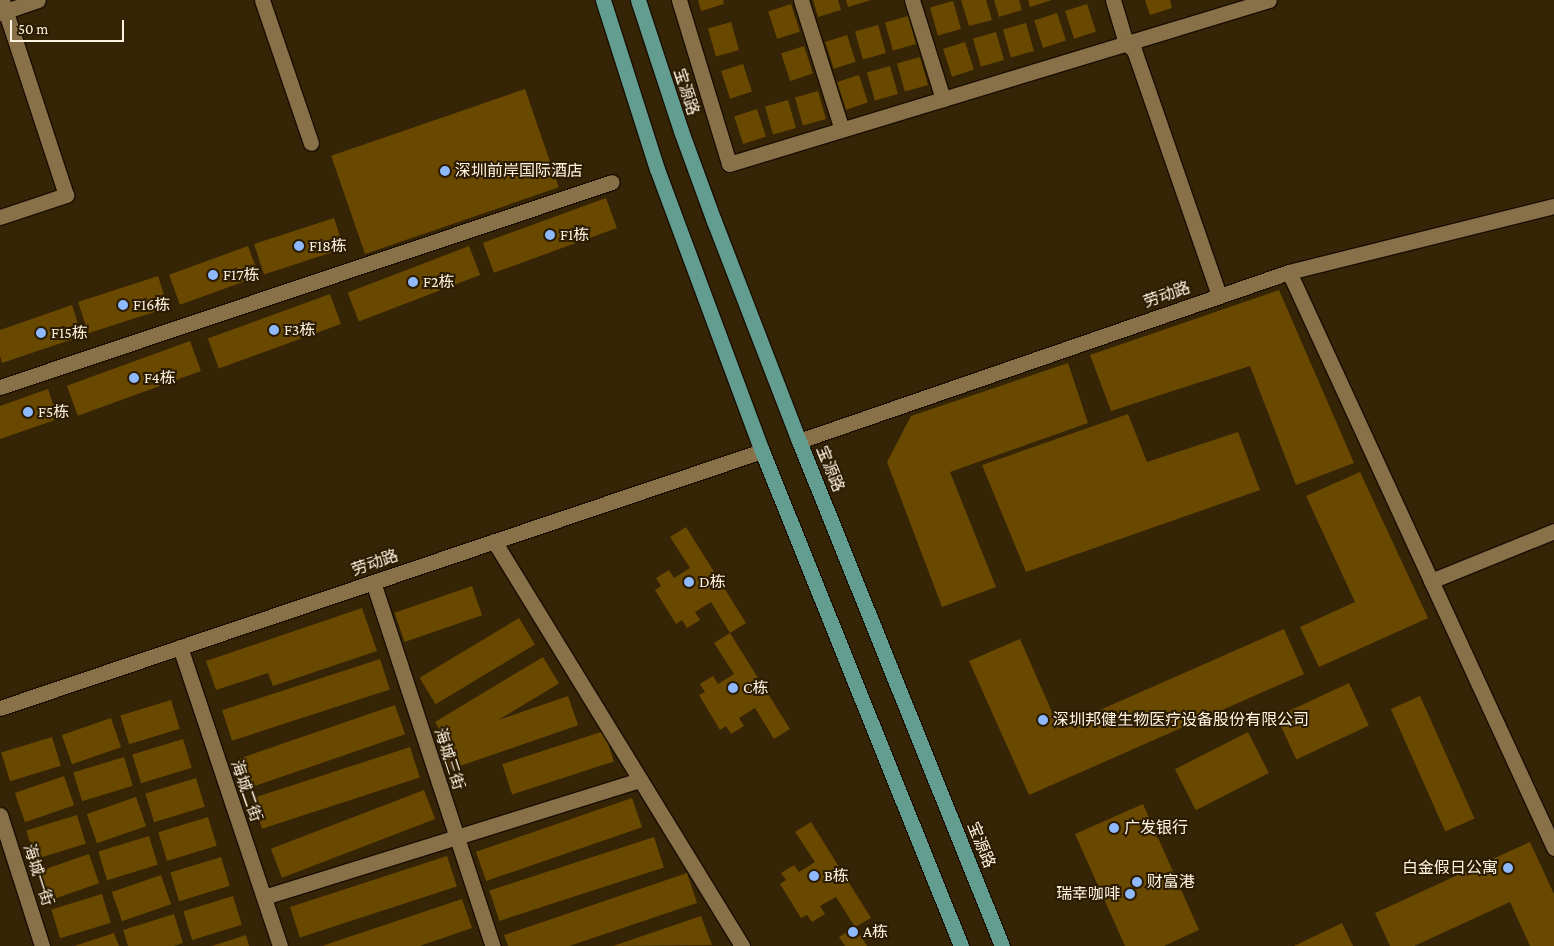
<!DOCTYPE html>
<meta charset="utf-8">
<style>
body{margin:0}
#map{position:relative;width:1554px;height:946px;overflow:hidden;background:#352405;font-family:"Crimson Pro","Noto Sans SC",serif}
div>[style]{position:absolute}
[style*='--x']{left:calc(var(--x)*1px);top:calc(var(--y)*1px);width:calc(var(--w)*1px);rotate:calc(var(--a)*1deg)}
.building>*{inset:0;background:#694800;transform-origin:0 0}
.roads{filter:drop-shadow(1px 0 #190e00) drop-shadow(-1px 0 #190e00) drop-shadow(0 1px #190e00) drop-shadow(0 -1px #190e00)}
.street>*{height:15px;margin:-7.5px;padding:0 7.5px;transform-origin:7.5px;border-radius:7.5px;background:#887049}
.secondary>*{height:15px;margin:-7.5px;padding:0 7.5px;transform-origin:7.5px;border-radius:7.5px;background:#887049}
.primary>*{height:15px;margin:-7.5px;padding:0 7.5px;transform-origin:7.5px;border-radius:7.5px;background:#629d90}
.dots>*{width:14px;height:14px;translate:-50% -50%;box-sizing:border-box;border:2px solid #2b1b00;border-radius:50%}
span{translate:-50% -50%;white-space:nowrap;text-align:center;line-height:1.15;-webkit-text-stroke:4px #2b1b00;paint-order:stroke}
.street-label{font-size:16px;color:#fef3e2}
.poi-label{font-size:16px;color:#fef3e2}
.left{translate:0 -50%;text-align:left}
.right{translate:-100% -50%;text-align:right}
.scale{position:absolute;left:10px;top:20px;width:114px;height:22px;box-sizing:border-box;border:2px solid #fef3e2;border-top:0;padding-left:6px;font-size:15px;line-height:18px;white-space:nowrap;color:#fef3e2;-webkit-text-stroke:4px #2b1b00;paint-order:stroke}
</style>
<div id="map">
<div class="building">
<i style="clip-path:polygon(698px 0,723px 0,724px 4px,701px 11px)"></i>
<i style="clip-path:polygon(813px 0,838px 0,841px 10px,818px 17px)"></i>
<i style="clip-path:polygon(846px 0,871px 0,848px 7px)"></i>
<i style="clip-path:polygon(961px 0,986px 0,992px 20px,969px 26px)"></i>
<i style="clip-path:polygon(994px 0,1019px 0,1022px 10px,999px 17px)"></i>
<i style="clip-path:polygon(1028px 0,1052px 0,1030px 7px)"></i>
<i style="clip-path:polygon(1145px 0,1170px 0,1172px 8px,1150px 15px)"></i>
<i style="left:953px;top:1px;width:29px;height:24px;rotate:74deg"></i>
<i style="left:791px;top:4px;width:29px;height:24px;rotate:72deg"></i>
<i style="left:1087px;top:4px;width:29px;height:23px;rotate:72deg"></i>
<i style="left:1057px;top:13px;width:29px;height:24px;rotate:72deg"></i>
<i style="left:908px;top:16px;width:29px;height:24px;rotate:74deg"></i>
<i style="left:731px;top:22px;width:29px;height:24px;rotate:74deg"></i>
<i style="left:1026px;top:23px;width:29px;height:24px;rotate:74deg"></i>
<i style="left:878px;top:25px;width:29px;height:24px;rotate:74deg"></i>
<i style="left:996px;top:32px;width:29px;height:24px;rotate:74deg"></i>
<i style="left:847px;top:35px;width:28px;height:23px;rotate:72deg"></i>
<i style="left:965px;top:42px;width:29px;height:23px;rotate:72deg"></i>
<i style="left:804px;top:46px;width:29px;height:24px;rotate:72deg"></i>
<i style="left:920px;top:57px;width:29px;height:24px;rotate:74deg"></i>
<i style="left:743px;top:64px;width:29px;height:23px;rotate:72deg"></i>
<i style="left:890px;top:66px;width:29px;height:24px;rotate:74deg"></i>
<i style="left:859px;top:75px;width:29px;height:23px;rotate:72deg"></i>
<i style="left:525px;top:89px;width:104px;height:205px;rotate:71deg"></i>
<i style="left:818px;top:91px;width:29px;height:24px;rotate:74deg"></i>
<i style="left:788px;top:100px;width:29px;height:24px;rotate:74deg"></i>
<i style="left:757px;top:109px;width:29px;height:24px;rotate:72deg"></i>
<i style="left:606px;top:198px;width:32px;height:131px;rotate:70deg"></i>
<i style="left:334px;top:218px;width:32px;height:84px;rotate:72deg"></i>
<i style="left:248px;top:246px;width:32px;height:84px;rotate:70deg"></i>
<i style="left:469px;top:246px;width:31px;height:130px;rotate:69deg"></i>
<i style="left:158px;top:276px;width:33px;height:84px;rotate:72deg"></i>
<i style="clip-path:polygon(1279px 290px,1354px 463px,1296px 485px,1250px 366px,1111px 411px,1090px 355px)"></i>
<i style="left:330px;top:294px;width:32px;height:130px;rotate:70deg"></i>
<i style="clip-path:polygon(72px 305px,82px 336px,2px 363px,0 356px,0 330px)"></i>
<i style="left:190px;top:341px;width:32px;height:131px;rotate:70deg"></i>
<i style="clip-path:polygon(1068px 363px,1088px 423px,950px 472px,996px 587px,942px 607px,887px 462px,911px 416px)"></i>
<i style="clip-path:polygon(48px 389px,58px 419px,0 439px,0 406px)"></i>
<i style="clip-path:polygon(1128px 414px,1147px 462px,1238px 432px,1260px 490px,1026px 572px,982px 465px)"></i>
<i style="clip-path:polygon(1360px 472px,1428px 618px,1319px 667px,1300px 627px,1355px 602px,1306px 496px)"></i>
<i style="clip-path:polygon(686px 527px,746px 623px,730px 633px,790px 729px,774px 739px,755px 708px,739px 718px,744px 726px,731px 734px,726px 726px,720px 730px,699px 695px,705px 692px,700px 684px,713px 676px,718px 684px,734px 674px,714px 643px,730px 633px,711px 602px,695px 612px,700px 620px,687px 628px,682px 620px,676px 624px,655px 590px,661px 586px,656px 578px,669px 570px,674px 578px,690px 568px,670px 537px)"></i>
<i style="left:472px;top:586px;width:31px;height:82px;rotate:71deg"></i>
<i style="clip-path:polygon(362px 608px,377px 651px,273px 686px,268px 673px,216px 690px,206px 661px)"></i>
<i style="left:519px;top:618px;width:31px;height:116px;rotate:59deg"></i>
<i style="clip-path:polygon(1284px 629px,1304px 674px,1029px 795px,969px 661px,1020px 639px,1059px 728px)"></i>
<i style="left:543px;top:657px;width:31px;height:126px;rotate:59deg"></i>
<i style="left:380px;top:659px;width:32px;height:166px;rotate:72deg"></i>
<i style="left:1349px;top:683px;width:47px;height:80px;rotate:65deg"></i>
<i style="left:568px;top:696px;width:31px;height:137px;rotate:71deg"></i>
<i style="left:1420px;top:696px;width:134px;height:32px;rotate:66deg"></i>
<i style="left:171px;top:700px;width:30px;height:53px;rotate:73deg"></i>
<i style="left:395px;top:705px;width:31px;height:164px;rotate:71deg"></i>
<i style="left:111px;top:718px;width:31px;height:52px;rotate:71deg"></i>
<i style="left:604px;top:731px;width:32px;height:107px;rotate:72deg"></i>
<i style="left:1248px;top:732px;width:46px;height:82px;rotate:63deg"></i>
<i style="left:52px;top:737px;width:30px;height:53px;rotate:73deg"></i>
<i style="left:183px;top:739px;width:30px;height:53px;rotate:73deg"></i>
<i style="left:410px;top:747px;width:32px;height:166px;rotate:72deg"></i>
<i style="left:124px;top:757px;width:30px;height:53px;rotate:73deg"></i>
<i style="left:64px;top:776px;width:31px;height:52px;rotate:71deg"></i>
<i style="left:196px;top:778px;width:30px;height:53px;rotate:73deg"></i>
<i style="left:424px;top:790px;width:31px;height:164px;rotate:69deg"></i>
<i style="left:136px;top:797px;width:31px;height:52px;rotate:71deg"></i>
<i style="left:632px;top:798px;width:31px;height:165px;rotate:71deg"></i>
<i style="clip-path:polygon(1143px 804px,1199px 930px,1164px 946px,1125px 946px,1075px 834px)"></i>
<i style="left:77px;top:815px;width:30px;height:53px;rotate:73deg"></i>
<i style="left:208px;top:817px;width:30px;height:52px;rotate:73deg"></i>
<i style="clip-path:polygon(811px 822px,871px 918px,855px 927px,836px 897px,820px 906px,825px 914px,812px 922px,807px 915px,801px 918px,780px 884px,786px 880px,781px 873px,794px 865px,799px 872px,815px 862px,795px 832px)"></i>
<i style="left:149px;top:836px;width:30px;height:53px;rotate:73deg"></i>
<i style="left:654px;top:837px;width:32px;height:173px;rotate:72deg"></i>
<i style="clip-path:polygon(1530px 842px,1554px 894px,1554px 946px,1530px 946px,1510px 902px,1414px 946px,1390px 946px,1375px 913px)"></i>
<i style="left:89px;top:854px;width:31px;height:52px;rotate:71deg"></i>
<i style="left:447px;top:856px;width:32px;height:165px;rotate:72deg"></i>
<i style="left:221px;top:857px;width:30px;height:53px;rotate:73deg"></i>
<i style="clip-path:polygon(687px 873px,697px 903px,569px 946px,508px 946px,504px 935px)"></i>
<i style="left:161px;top:875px;width:31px;height:52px;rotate:71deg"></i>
<i style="left:102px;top:894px;width:30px;height:53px;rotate:73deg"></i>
<i style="left:233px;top:896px;width:30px;height:52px;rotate:73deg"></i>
<i style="clip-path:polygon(462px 899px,472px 928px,420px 946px,322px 946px)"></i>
<i style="clip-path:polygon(174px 914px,183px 943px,174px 946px,128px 946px,123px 930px)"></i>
<i style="clip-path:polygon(701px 916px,712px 945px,613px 946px)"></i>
<i style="clip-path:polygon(1342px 923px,1353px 946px,1294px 946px)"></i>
<i style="clip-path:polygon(855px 927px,867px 946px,845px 946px,839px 937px)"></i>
<i style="clip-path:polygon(114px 933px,119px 946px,74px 946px)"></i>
<i style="clip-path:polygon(246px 935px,249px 946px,212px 946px)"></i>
</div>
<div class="roads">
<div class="street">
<i style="--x:262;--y:0;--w:151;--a:71.1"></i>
<i style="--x:679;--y:0;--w:171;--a:73"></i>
<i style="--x:729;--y:164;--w:564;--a:-16.89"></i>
<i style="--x:801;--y:0;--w:136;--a:72.5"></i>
<i style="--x:912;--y:0;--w:104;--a:72.6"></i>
<i style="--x:1113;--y:0;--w:45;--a:73.2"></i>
<i style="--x:1126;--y:43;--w:11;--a:41"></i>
<i style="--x:1134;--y:50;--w:259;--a:70.9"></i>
<i style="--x:0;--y:13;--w:40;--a:-18.9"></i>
<i style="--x:0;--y:217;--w:70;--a:-18.4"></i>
<i style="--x:66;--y:195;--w:205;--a:-108.2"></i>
<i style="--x:1289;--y:272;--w:634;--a:65.29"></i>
<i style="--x:0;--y:387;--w:645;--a:-18.52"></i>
<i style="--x:494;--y:541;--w:475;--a:58.5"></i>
<i style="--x:1431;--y:581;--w:133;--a:-22.1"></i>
<i style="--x:373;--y:582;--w:383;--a:71.8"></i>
<i style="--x:180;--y:647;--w:315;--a:71.5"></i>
<i style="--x:0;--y:815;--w:138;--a:72.2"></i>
<i style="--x:264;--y:897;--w:394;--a:-17.3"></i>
</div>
<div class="secondary">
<i style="--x:799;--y:441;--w:518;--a:-19.03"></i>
<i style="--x:1289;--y:272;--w:273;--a:-14"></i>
<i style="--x:0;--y:708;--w:804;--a:-18.64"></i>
</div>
<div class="primary">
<i style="--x:603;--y:0;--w:177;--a:72.3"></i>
<i style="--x:657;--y:169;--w:301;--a:69.6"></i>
<i style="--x:762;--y:451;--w:534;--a:68.1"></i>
<i style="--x:638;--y:0;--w:138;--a:71.8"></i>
<i style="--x:681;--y:131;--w:96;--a:69.9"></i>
<i style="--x:714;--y:221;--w:236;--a:68.9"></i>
<i style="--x:799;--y:441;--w:544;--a:68.1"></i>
</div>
</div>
<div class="dots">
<i style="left:445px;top:171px;background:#8eb9fd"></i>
<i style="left:550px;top:235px;background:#8eb9fd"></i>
<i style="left:299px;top:246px;background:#8eb9fd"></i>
<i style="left:213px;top:275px;background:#8eb9fd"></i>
<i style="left:413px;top:282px;background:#8eb9fd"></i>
<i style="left:123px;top:305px;background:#8eb9fd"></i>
<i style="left:274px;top:330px;background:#8eb9fd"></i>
<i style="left:41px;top:333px;background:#8eb9fd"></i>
<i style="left:134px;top:378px;background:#8eb9fd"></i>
<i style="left:28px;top:412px;background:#8eb9fd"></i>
<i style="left:689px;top:582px;background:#8eb9fd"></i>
<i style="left:733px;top:688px;background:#8eb9fd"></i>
<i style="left:1043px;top:720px;background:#8eb9fd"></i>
<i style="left:1114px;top:828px;background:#8eb9fd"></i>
<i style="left:1508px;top:868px;background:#8eb9fd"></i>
<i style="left:814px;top:876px;background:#8eb9fd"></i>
<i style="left:1137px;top:882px;background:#8eb9fd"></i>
<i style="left:1130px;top:894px;background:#8eb9fd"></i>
<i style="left:853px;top:932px;background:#8eb9fd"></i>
</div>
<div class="street-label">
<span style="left:686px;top:92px;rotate:72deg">宝源路</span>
<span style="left:1167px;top:295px;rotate:-19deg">劳动路</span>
<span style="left:830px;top:469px;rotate:68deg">宝源路</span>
<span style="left:375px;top:563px;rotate:-19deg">劳动路</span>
<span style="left:449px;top:759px;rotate:72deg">海城三街</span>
<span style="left:246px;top:791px;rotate:71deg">海城二街</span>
<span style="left:981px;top:845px;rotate:68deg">宝源路</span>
<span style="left:38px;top:875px;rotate:72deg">海城一街</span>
</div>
<div class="poi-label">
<span class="left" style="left:455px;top:171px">深圳前岸国际酒店</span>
<span class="left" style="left:560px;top:235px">F1栋</span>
<span class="left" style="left:309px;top:246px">F18栋</span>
<span class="left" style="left:223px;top:275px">F17栋</span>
<span class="left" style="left:423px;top:282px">F2栋</span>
<span class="left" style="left:133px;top:305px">F16栋</span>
<span class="left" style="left:284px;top:330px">F3栋</span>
<span class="left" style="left:51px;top:333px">F15栋</span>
<span class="left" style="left:144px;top:378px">F4栋</span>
<span class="left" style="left:38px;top:412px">F5栋</span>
<span class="left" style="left:699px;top:582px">D栋</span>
<span class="left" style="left:743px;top:688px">C栋</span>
<span class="left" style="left:1053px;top:720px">深圳邦健生物医疗设备股份有限公司</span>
<span class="left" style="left:1124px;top:828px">广发银行</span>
<span class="right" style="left:1498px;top:868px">白金假日公寓</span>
<span class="left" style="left:824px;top:876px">B栋</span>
<span class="left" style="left:1147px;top:882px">财富港</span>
<span class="right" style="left:1120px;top:894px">瑞幸咖啡</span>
<span class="left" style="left:863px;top:932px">A栋</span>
</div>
<div class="scale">50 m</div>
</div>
